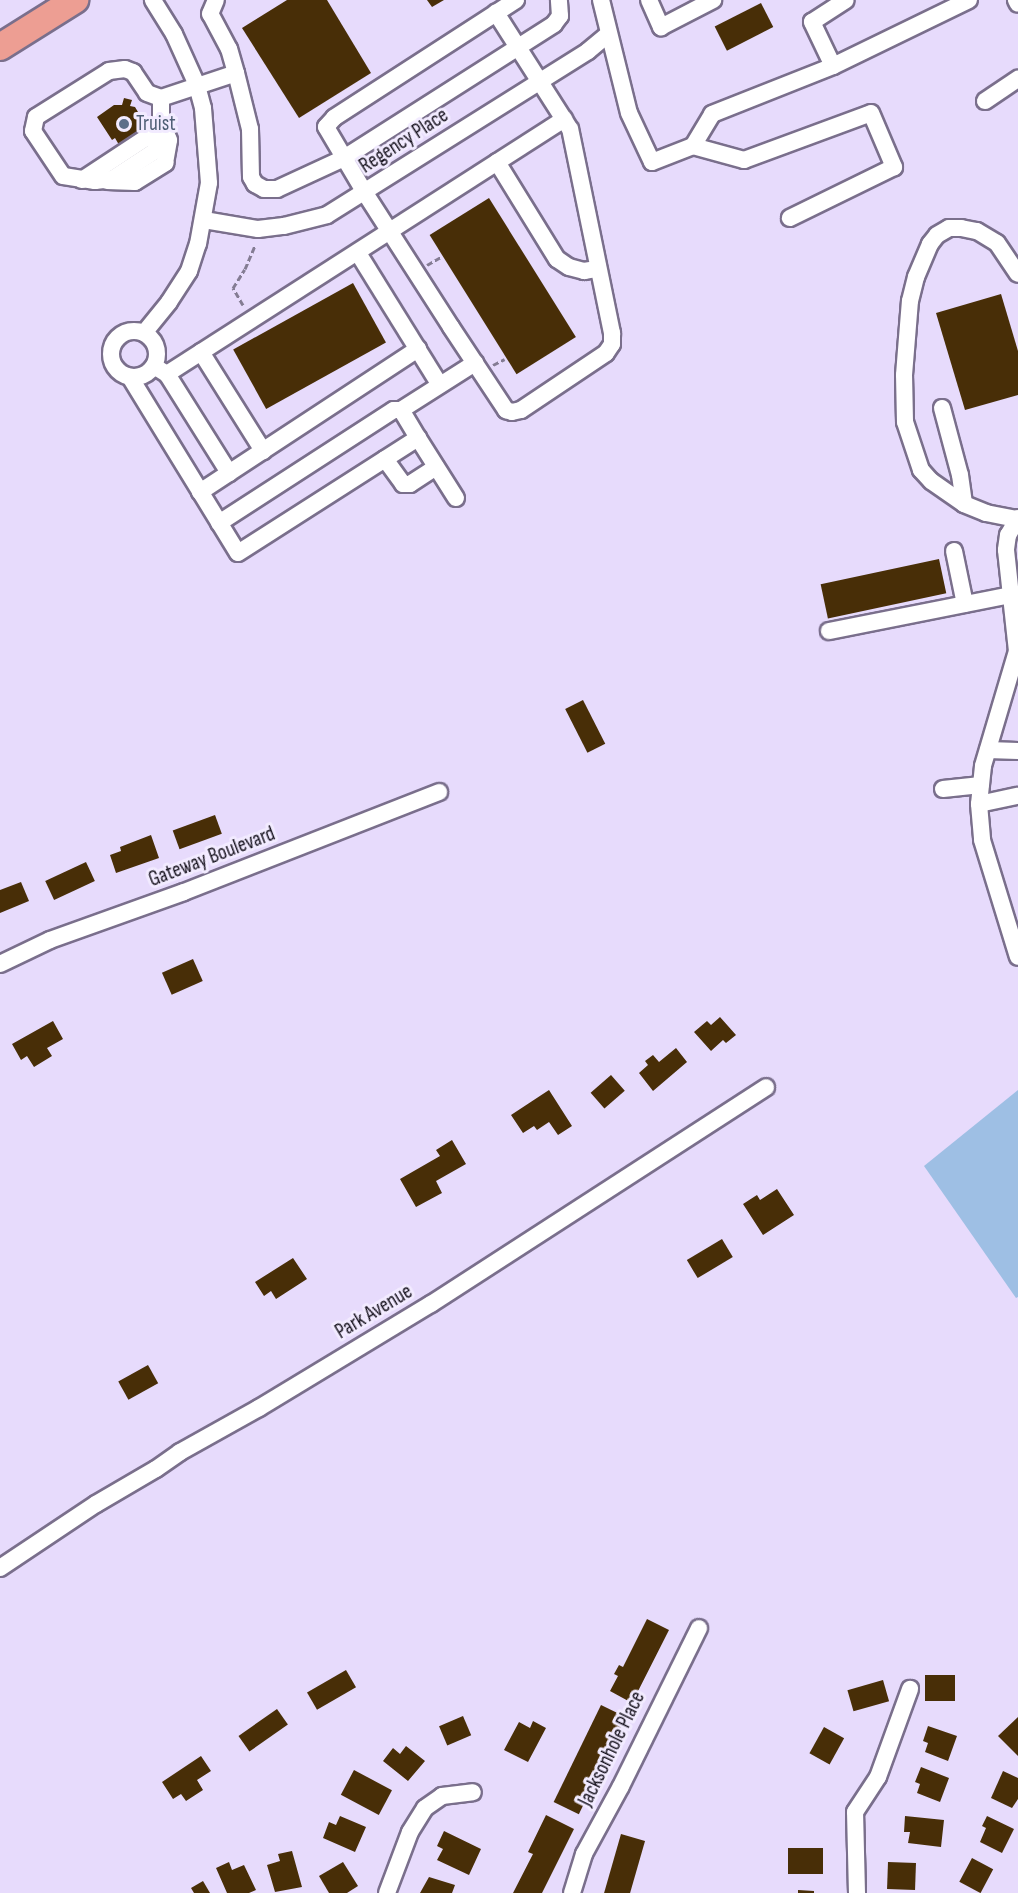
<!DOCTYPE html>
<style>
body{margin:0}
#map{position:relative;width:1018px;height:1893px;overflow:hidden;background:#e7dbfc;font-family:"Sofia Sans Condensed",sans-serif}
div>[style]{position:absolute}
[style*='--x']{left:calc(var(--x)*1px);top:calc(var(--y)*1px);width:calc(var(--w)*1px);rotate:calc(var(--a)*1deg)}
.water>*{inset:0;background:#9ebfe4}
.building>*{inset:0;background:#482e07;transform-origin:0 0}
.path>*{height:3px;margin-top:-1.5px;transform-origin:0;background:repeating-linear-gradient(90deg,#847c93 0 6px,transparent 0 9px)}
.roads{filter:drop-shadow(2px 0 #7a6f8c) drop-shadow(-2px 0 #7a6f8c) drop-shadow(0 2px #7a6f8c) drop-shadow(0 -2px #7a6f8c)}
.minor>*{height:16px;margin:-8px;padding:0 8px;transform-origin:8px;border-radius:8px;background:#fff}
.minor>.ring{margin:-8px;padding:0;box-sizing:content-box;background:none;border:16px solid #fff;border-radius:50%}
.highway>*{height:26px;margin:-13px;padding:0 13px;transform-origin:13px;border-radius:13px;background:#ed9e93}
.dots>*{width:16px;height:16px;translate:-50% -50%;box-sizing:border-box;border:3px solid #f2ebff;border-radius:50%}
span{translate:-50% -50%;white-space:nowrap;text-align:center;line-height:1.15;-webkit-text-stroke:6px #f2ebff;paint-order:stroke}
.service-label{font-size:21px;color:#4e5e75}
.left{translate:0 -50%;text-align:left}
.street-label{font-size:21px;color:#16121d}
</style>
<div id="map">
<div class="water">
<i style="clip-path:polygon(1018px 1090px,1018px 1297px,1016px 1298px,924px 1166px)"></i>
</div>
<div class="building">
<i style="clip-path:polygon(287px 0,327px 0,371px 73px,299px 118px,242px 28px)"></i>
<i style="clip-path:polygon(427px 0,444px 0,432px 7px)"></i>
<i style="left:761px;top:3px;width:27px;height:52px;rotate:63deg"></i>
<i style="clip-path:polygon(124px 98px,132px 100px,130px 106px,135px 107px,150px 132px,122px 150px,115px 138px,112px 140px,97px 117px,114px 105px,122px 105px)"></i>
<i style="left:489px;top:198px;width:164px;height:70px;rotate:58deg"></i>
<i style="left:353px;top:283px;width:68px;height:137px;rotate:61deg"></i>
<i style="clip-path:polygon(1001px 294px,1018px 351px,1018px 395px,965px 410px,936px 313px)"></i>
<i style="left:939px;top:559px;width:35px;height:121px;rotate:78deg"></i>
<i style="left:583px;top:700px;width:49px;height:20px;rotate:63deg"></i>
<i style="left:215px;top:815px;width:20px;height:45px;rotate:70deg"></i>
<i style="clip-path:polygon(151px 835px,159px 858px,116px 873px,110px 855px,121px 851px,120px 847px)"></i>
<i style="left:86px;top:862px;width:21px;height:45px;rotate:65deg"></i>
<i style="clip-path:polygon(21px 882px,29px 901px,0 913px,0 890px)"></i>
<i style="left:193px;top:959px;width:24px;height:34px;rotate:66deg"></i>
<i style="clip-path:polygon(720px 1017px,736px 1035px,726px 1043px,723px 1040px,711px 1051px,694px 1032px,707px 1021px,711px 1025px)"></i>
<i style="clip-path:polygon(53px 1021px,63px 1039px,47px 1048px,52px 1056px,34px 1067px,27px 1056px,21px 1060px,12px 1044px)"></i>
<i style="clip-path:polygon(676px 1048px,687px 1062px,653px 1091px,639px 1073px,648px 1065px,645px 1061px,653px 1055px,659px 1062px)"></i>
<i style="left:611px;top:1075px;width:21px;height:27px;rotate:49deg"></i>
<i style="clip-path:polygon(549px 1090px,572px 1126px,558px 1135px,549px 1122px,537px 1130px,534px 1126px,523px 1133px,511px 1115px)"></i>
<i style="clip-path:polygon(452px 1140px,466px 1164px,436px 1181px,442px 1193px,416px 1207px,400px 1179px,440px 1156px,436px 1150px)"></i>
<i style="clip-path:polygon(777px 1189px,794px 1215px,763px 1235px,743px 1204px,757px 1195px,760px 1200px)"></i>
<i style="left:722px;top:1239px;width:21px;height:41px;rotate:59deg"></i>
<i style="clip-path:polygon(293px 1258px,307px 1279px,276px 1299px,271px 1291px,264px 1296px,255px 1282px)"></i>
<i style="left:148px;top:1365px;width:21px;height:34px;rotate:61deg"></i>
<i style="clip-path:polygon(647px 1619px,669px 1630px,632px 1703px,610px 1691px,618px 1676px,614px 1674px,619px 1665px,623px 1667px)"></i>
<i style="left:346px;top:1670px;width:20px;height:45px;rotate:60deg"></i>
<i style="left:955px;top:1675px;width:26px;height:30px;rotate:90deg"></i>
<i style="left:883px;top:1680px;width:22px;height:37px;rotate:74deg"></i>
<i style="left:601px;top:1705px;width:28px;height:108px;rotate:26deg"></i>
<i style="left:277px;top:1709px;width:19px;height:47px;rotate:55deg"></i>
<i style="left:463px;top:1716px;width:21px;height:26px;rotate:67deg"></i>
<i style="clip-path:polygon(1018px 1717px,1018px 1756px,998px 1736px)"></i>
<i style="clip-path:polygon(533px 1721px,546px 1728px,528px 1762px,504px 1750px,519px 1722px,530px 1728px)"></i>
<i style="clip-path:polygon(928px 1726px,957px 1736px,948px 1761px,925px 1752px,928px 1743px,923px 1741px)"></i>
<i style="left:824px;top:1727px;width:23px;height:30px;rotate:29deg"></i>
<i style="clip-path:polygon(406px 1746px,425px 1761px,408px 1781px,383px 1761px,393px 1748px,400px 1754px)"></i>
<i style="clip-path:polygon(201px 1756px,211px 1771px,197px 1780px,203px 1790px,186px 1801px,181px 1794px,173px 1799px,162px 1782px)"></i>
<i style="clip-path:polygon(921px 1767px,949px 1778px,940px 1802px,917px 1793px,920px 1784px,915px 1782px)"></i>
<i style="left:354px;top:1770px;width:43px;height:28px;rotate:28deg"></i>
<i style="clip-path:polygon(1003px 1771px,1018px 1778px,1018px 1799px,1012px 1808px,991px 1798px)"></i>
<i style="clip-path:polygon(546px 1815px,574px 1829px,542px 1893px,513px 1893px,533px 1854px,528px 1852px)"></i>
<i style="clip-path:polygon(340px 1816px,366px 1827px,355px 1852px,323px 1838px,329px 1822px,336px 1825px)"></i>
<i style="clip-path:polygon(905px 1816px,944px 1820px,941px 1847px,908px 1843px,910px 1832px,904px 1832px)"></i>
<i style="clip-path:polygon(987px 1816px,1014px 1829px,1002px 1853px,980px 1842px,986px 1828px,982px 1826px)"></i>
<i style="clip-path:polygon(444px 1831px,481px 1849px,469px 1875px,437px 1860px,443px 1849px,437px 1846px)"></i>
<i style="left:621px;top:1834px;width:25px;height:62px;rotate:16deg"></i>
<i style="left:788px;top:1848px;width:35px;height:26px"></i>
<i style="clip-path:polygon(292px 1851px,302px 1887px,275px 1892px,267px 1865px,280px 1861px,278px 1854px)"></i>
<i style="left:972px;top:1858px;width:24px;height:27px;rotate:28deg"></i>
<i style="clip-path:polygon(229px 1862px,232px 1870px,244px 1865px,256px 1890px,249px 1893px,227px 1893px,216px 1868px)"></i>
<i style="clip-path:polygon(343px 1862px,358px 1886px,347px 1893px,329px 1893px,319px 1876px)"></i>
<i style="left:888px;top:1862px;width:28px;height:27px;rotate:2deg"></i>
<i style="clip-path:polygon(429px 1877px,455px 1885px,452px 1893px,420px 1893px)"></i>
<i style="clip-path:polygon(203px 1881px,210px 1893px,194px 1893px,191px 1888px)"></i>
<i style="clip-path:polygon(798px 1890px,814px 1891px,814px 1893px,798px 1893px)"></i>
</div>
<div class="path">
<i style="--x:427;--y:265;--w:16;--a:-30"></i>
<i style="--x:243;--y:305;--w:20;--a:-120"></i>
<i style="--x:233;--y:288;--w:22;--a:-58"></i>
<i style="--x:245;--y:269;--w:25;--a:-67"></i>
<i style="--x:493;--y:365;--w:13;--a:-27"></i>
</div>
<div class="roads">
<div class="minor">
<i style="--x:601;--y:0;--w:116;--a:76.1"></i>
<i style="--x:629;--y:113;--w:54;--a:64.9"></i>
<i style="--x:652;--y:162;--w:44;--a:-21.3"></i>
<i style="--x:693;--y:146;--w:37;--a:-59"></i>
<i style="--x:712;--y:114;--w:130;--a:-21.6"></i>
<i style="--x:833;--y:66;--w:49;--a:-115.5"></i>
<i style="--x:812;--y:22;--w:40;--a:-32.9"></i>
<i style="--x:649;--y:0;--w:30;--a:66"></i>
<i style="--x:661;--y:27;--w:59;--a:-27.4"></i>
<i style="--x:1016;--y:0;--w:4;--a:63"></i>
<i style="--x:496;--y:13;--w:193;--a:147.1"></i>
<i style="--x:334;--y:118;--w:12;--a:132"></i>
<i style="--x:326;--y:127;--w:77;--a:59.4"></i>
<i style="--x:365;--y:193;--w:159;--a:57.3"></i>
<i style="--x:451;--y:327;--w:100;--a:56.5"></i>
<i style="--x:506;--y:410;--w:6;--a:18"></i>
<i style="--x:512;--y:412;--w:9;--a:-13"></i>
<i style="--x:521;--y:410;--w:102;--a:-33.8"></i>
<i style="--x:606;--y:353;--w:11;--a:-56"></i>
<i style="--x:612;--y:344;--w:11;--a:-90"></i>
<i style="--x:612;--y:333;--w:208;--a:-101.6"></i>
<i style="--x:570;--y:129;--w:138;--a:-122.5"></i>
<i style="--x:496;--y:13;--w:24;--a:-33"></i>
<i style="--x:833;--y:66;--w:151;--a:-25.9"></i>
<i style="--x:236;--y:73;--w:58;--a:76"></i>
<i style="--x:250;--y:129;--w:48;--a:88.8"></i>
<i style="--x:251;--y:177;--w:8;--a:60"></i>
<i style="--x:255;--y:184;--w:10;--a:29"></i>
<i style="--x:264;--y:189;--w:13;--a:0"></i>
<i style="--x:277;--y:189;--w:74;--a:-24.8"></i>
<i style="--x:344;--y:158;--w:249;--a:-32.5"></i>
<i style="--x:554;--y:24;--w:10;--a:-53"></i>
<i style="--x:560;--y:16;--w:16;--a:-94"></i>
<i style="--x:161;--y:98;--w:30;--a:90"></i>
<i style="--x:161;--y:128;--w:24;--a:105"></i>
<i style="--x:155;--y:151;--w:51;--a:146.9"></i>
<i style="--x:112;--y:179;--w:17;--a:173"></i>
<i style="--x:95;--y:181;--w:32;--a:-171"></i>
<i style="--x:63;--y:176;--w:54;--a:-123.7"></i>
<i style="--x:33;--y:131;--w:14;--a:-78"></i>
<i style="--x:36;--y:117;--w:86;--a:-32.2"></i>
<i style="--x:109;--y:71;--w:16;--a:-7"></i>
<i style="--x:125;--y:69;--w:9;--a:21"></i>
<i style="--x:133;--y:72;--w:25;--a:56"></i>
<i style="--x:147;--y:93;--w:15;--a:20"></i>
<i style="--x:161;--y:98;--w:79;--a:-18.4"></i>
<i style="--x:236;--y:73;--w:25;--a:-106"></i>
<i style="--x:229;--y:49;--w:40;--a:-118"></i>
<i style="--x:210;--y:14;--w:15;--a:-67"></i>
<i style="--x:985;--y:101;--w:40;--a:-34"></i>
<i style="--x:693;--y:146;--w:53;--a:15.4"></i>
<i style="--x:744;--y:160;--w:135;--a:-20.3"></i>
<i style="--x:871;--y:113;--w:59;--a:66.9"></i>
<i style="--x:894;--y:167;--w:116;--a:153.9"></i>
<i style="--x:497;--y:162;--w:114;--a:58.3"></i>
<i style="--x:557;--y:259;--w:14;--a:34"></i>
<i style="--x:569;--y:267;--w:16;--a:15"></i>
<i style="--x:584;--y:271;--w:13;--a:-9"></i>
<i style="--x:82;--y:180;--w:95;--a:-33.4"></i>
<i style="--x:107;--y:181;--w:28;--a:2"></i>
<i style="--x:135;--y:182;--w:36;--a:-32"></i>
<i style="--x:165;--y:163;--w:23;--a:-80"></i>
<i style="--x:169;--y:140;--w:8;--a:-113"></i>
<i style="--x:204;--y:220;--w:55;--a:9.5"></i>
<i style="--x:258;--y:229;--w:26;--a:-7"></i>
<i style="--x:284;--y:226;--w:44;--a:-14.3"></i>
<i style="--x:327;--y:215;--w:308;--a:-32.1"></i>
<i style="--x:588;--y:51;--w:26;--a:-40"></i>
<i style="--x:358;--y:253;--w:155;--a:58.2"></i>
<i class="ring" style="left:111px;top:331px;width:30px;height:30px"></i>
<i style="--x:144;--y:333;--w:40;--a:-51"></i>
<i style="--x:169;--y:302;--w:37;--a:-57"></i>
<i style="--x:189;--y:271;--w:28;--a:-72"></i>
<i style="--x:198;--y:244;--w:62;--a:-79.8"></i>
<i style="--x:209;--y:183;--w:75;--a:-94.6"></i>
<i style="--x:203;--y:108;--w:24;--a:-105"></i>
<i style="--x:197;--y:85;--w:56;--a:-114.3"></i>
<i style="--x:174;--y:34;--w:40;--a:-122"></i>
<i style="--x:201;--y:352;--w:117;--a:57.9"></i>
<i style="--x:154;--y:366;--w:15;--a:32"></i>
<i style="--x:167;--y:374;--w:472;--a:-32.7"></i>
<i style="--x:167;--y:374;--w:117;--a:57.9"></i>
<i style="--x:130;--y:377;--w:206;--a:58.5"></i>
<i style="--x:238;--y:553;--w:214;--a:-32.6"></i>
<i style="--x:418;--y:438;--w:33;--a:-121"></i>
<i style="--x:401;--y:410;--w:88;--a:-32.4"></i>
<i style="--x:942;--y:408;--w:69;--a:75"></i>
<i style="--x:960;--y:475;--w:29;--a:82"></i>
<i style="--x:964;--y:504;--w:24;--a:22"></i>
<i style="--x:986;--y:513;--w:33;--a:11"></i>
<i style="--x:418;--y:438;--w:71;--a:57.7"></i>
<i style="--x:385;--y:459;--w:31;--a:54"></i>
<i style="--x:403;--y:484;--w:7;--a:0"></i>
<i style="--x:410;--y:484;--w:31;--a:-33"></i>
<i style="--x:200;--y:492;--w:261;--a:-33.3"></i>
<i style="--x:964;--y:504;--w:40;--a:-145.1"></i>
<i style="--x:931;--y:481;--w:15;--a:-132"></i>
<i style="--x:921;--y:470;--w:51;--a:-108.4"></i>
<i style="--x:905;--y:422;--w:47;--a:-91.2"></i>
<i style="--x:904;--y:375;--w:74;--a:-85.4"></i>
<i style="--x:910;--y:301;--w:25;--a:-76"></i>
<i style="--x:916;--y:277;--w:36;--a:-67"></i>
<i style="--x:930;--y:244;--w:11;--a:-52"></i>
<i style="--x:937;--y:235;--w:14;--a:-30"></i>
<i style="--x:949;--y:228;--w:12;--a:0"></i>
<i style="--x:961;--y:228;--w:16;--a:11"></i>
<i style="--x:977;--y:231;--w:23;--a:31"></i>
<i style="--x:997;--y:243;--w:37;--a:56"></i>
<i style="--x:1018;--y:518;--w:20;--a:120"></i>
<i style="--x:1008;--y:535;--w:15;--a:98"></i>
<i style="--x:1006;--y:550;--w:102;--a:83.8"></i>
<i style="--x:1017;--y:651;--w:120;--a:106.5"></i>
<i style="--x:983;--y:766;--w:38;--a:96"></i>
<i style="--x:979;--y:804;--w:36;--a:85"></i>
<i style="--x:982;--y:840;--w:122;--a:72.9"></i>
<i style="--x:219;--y:523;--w:208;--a:-32.9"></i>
<i style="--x:394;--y:410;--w:7;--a:0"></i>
<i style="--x:954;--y:551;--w:54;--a:78.3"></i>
<i style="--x:829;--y:631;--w:185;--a:-11.2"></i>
<i style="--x:988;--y:750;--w:30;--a:2"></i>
<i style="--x:943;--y:789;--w:38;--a:-6"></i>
<i style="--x:979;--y:804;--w:40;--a:-12"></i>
<i style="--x:0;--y:964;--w:55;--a:-25.6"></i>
<i style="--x:50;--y:940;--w:142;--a:-19.7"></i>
<i style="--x:184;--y:892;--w:274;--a:-21.4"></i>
<i style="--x:0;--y:1568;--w:115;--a:-33.7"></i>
<i style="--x:96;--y:1504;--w:69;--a:-30.3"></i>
<i style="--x:156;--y:1469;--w:29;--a:-35"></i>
<i style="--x:180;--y:1452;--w:90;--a:-29.1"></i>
<i style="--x:259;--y:1408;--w:201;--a:-31.2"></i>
<i style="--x:431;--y:1304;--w:399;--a:-32.9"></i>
<i style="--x:387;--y:1893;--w:65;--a:-69.3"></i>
<i style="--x:410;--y:1832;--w:28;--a:-58"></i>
<i style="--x:425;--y:1808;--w:21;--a:-35"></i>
<i style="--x:442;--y:1796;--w:31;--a:-7"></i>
<i style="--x:572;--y:1893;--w:41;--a:-72.9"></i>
<i style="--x:584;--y:1854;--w:77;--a:-61.4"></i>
<i style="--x:621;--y:1786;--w:176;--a:-63.7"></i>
<i style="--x:857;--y:1893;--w:81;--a:-91.4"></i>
<i style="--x:855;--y:1812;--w:42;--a:-56.7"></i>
<i style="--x:878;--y:1777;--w:94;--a:-70"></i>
</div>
<div class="highway">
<i style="--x:0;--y:47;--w:89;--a:-32.1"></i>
</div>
</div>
<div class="dots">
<i style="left:124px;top:124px;background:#5c6f8a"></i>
</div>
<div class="service-label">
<span class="left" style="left:136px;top:124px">Truist</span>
</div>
<div class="street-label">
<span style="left:404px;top:141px;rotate:-33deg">Regency Place</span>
<span style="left:212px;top:857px;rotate:-21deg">Gateway Boulevard</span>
<span style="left:374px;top:1312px;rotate:-31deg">Park Avenue</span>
<span style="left:612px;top:1749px;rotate:-64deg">Jacksonhole Place</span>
</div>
</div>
